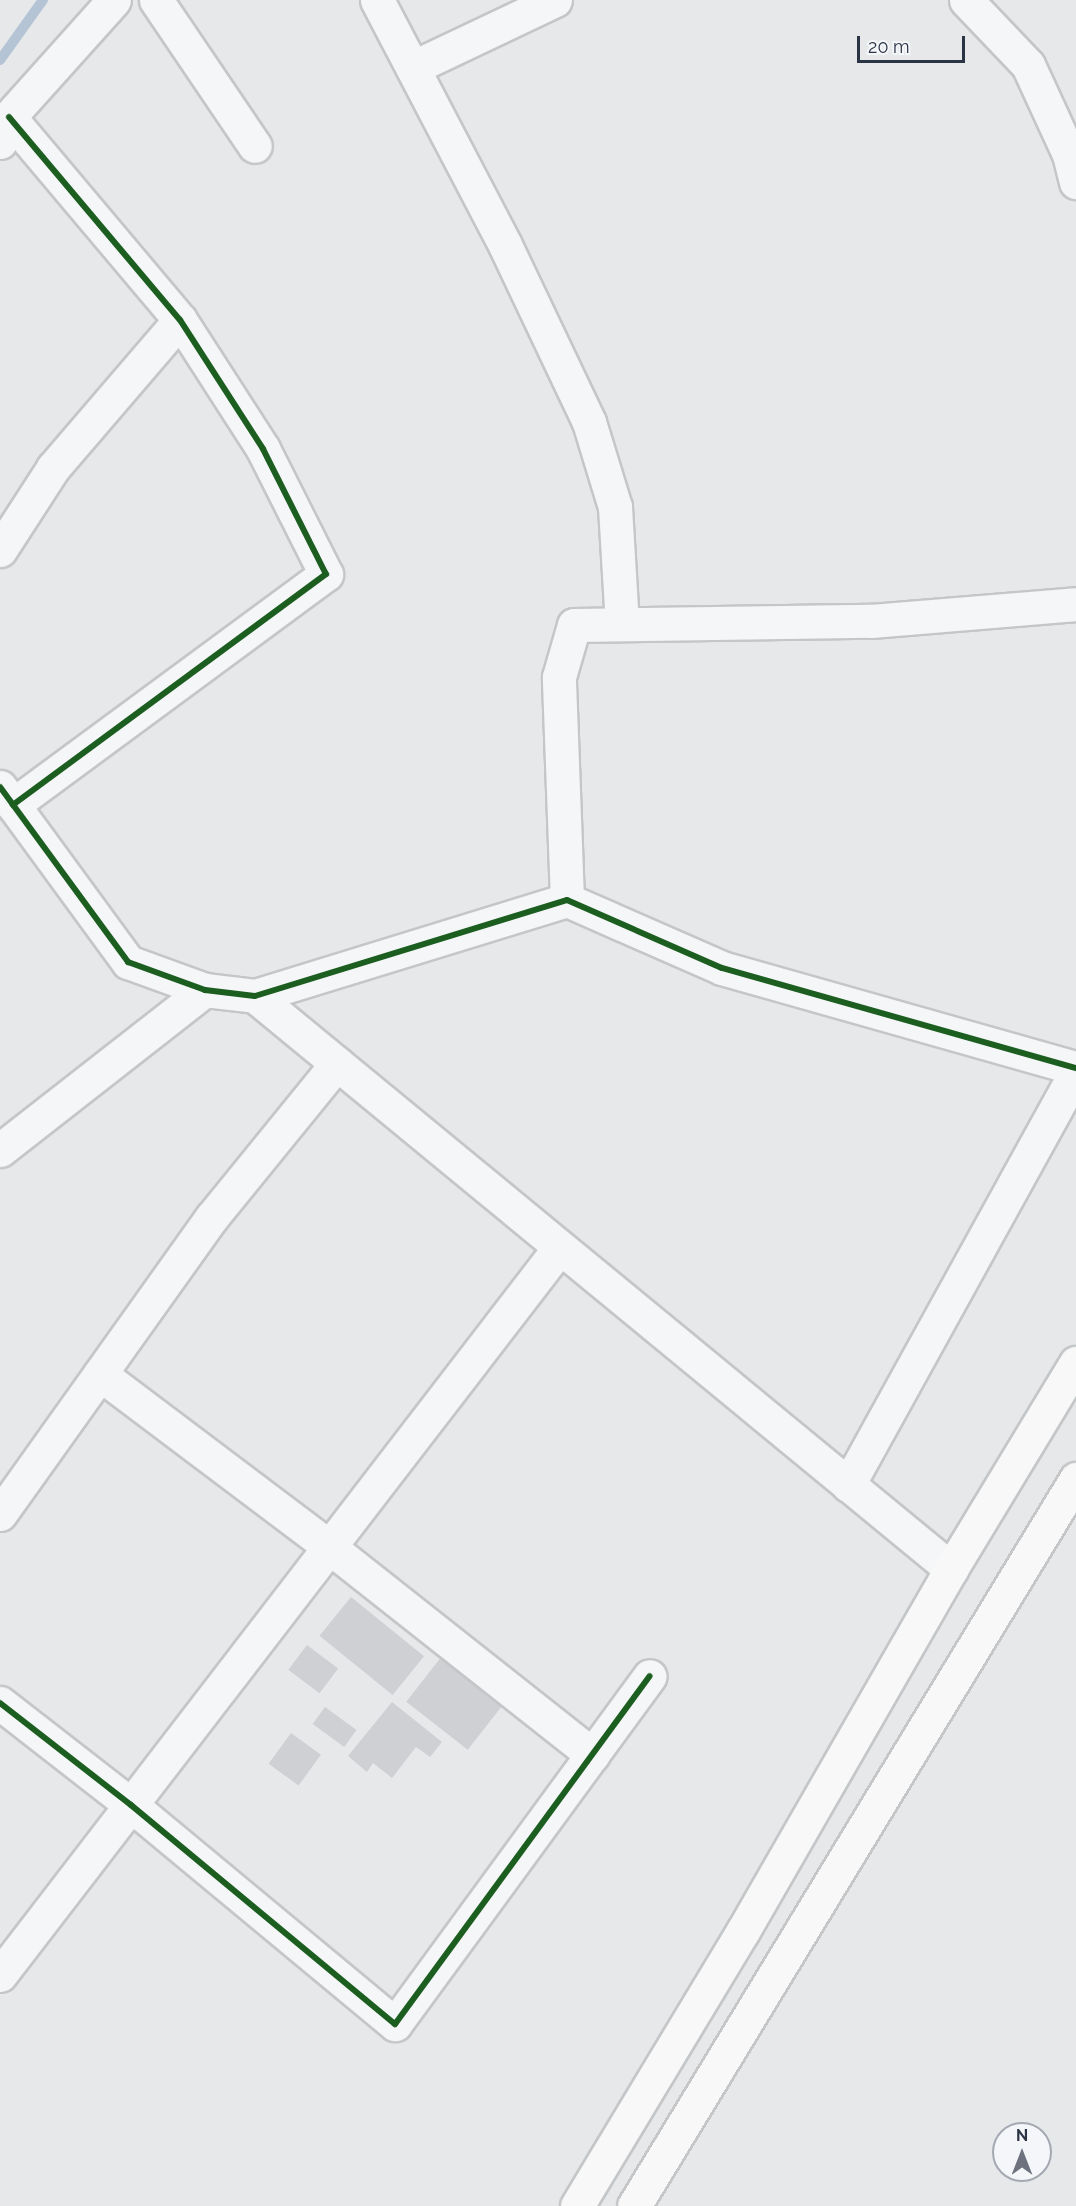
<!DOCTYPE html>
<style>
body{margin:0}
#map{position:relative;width:1076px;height:2206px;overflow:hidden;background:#e6e8ea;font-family:Raleway,sans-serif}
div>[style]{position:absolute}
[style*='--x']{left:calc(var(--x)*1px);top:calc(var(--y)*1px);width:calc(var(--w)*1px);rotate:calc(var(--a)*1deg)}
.stream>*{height:10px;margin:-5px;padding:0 5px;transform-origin:5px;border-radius:5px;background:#b4c4d5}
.building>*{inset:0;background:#ced0d3;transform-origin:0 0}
.roads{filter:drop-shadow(2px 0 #c4c6c8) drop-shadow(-2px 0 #c4c6c8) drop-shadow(0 2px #c4c6c8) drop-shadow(0 -2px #c4c6c8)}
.minor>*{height:33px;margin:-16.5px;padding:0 16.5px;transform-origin:16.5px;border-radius:16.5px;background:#f5f6f7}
.primary>*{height:33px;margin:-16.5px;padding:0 16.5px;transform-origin:16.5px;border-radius:16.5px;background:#f8f8f8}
.cycleway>*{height:6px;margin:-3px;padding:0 3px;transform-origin:3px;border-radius:3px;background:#1b5e20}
span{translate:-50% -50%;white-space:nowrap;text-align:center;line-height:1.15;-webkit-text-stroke:5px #f4f6f9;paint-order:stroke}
.north{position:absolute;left:992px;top:2122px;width:60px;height:60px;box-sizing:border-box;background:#f4f6f9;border:2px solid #a4a8b1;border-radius:50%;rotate:0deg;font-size:16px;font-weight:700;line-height:24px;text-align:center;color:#2b3445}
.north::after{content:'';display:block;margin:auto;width:21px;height:27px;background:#6c737f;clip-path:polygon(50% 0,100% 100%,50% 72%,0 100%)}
.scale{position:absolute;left:857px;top:36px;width:108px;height:27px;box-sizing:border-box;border:3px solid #2b3445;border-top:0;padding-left:8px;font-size:18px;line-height:21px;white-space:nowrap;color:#2b3445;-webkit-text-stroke:4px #f4f6f9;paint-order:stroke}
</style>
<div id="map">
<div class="stream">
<i style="--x:0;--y:60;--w:74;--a:-54.4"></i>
</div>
<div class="building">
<i style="left:351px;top:1597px;width:94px;height:50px;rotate:39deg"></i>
<i style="left:307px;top:1645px;width:39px;height:31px;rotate:37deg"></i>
<i style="left:442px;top:1656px;width:78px;height:58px;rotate:38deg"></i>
<i style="clip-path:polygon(392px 1702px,442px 1742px,430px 1757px,416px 1747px,392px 1778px,373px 1763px,367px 1772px,348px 1756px)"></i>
<i style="left:325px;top:1707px;width:39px;height:21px;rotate:36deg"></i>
<i style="left:291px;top:1733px;width:37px;height:38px;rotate:36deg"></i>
</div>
<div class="roads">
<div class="minor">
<i style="--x:156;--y:0;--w:176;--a:55.9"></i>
<i style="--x:377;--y:0;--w:276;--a:62.4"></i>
<i style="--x:505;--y:245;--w:196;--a:64.6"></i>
<i style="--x:589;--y:422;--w:89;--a:73"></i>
<i style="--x:615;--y:507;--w:117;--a:86.6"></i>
<i style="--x:966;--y:0;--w:90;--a:46.4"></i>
<i style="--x:1028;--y:65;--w:98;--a:65.3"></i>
<i style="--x:1069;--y:154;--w:29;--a:76"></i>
<i style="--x:414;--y:67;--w:156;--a:-25.4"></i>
<i style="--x:9;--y:117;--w:265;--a:49.9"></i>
<i style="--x:180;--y:320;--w:153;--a:57.2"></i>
<i style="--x:263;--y:449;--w:140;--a:63.3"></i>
<i style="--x:326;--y:574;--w:389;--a:143.6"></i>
<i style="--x:0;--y:142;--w:27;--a:-70"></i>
<i style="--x:9;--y:117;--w:157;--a:-48.1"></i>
<i style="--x:0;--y:550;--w:98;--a:-57.1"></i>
<i style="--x:53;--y:468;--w:195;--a:-49.4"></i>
<i style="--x:0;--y:787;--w:217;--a:53.8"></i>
<i style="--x:128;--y:962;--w:82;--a:20"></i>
<i style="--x:205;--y:990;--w:50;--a:6.8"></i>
<i style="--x:255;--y:996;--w:326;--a:-17.1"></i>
<i style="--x:567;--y:900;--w:169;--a:23.7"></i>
<i style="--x:722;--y:968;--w:368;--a:15.8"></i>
<i style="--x:567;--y:900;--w:223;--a:-92.1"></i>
<i style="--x:559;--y:677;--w:54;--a:-73.9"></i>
<i style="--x:574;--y:625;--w:297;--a:-0.8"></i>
<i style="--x:871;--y:621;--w:206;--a:-4.7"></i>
<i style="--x:255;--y:996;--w:902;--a:39.46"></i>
<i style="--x:0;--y:1150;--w:260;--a:-38"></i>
<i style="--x:100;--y:1374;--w:286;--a:37"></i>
<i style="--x:328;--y:1546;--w:337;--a:38.3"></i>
<i style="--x:848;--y:1485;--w:472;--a:-61.1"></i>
<i style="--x:0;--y:1514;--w:365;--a:-54.5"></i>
<i style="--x:212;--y:1217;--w:198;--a:-50.9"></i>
<i style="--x:0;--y:1703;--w:166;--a:37.9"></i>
<i style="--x:131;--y:1805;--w:343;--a:39.7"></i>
<i style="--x:395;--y:2024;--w:431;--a:-53.8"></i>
<i style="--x:0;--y:1975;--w:918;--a:-52.43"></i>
</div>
<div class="primary">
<i style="--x:577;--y:2206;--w:321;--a:-58.9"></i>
<i style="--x:743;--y:1931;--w:418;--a:-60.1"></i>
<i style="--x:951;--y:1569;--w:241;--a:-58.8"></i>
<i style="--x:634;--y:2206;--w:851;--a:-58.7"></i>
</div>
</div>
<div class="cycleway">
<i style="--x:9;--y:117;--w:265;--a:49.9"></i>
<i style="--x:180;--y:320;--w:153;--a:57.2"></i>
<i style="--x:263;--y:449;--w:140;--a:63.3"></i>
<i style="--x:326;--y:574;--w:389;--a:143.6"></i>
<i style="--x:0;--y:787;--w:217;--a:53.8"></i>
<i style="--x:128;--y:962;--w:82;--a:20"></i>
<i style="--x:205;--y:990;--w:50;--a:6.8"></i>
<i style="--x:255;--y:996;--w:326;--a:-17.1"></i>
<i style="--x:567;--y:900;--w:169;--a:23.7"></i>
<i style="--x:722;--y:968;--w:368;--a:15.8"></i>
<i style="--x:0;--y:1703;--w:166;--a:37.9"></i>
<i style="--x:131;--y:1805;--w:343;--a:39.7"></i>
<i style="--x:395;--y:2024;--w:431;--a:-53.8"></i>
</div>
<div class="north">N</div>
<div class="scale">20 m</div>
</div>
